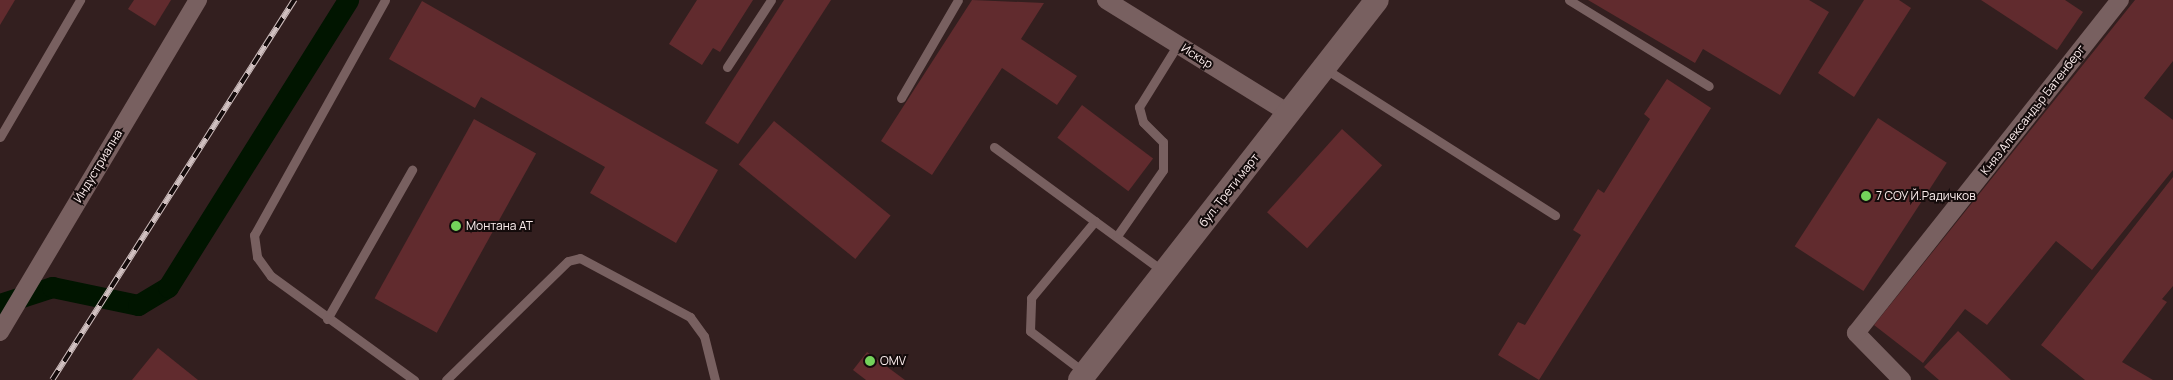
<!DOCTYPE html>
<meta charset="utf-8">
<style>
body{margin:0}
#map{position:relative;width:2173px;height:380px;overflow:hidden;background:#331f1f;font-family:Manrope,sans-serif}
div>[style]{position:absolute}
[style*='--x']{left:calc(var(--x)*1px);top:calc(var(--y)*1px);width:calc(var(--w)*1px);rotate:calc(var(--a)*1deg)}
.canal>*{height:21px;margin:-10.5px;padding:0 10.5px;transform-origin:10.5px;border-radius:10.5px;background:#011500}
.building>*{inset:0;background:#612b2e;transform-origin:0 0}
.lane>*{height:9px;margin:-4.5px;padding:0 4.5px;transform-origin:4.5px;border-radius:4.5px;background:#786060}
.street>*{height:18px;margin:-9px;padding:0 9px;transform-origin:9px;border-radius:9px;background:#786060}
.secondary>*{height:24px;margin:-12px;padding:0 12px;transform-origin:12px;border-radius:12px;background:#786060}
.rail>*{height:5.5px;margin-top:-2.75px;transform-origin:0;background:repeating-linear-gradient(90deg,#140b0b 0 11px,#d0c0c0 0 22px);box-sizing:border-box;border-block:1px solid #d0c0c0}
.dots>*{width:14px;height:14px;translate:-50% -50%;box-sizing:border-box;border:2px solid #140b0b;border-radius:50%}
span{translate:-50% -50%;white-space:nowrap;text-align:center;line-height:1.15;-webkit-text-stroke:4px #140b0b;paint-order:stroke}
.street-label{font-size:12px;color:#fdeeee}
.poi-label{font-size:12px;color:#fdeeee}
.left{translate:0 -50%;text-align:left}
</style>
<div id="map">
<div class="canal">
<i style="--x:0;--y:304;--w:55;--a:-18.1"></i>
<i style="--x:52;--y:287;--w:88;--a:11.8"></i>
<i style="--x:138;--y:305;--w:35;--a:-31"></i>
<i style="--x:168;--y:287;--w:339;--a:-57.9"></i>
</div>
<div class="building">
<i style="clip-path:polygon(0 0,15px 0,0 25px)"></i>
<i style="clip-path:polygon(134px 0,171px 0,155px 26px,128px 9px)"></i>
<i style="clip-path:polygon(697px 0,753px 0,720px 52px,713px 48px,702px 65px,669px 44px)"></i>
<i style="clip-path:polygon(784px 0,831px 0,738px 144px,705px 123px)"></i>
<i style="clip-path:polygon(972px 0,1044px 3px,1021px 39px,1077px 76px,1057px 105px,1002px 68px,932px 175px,881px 141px)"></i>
<i style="clip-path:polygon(1588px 0,1809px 0,1829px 12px,1780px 95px,1703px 49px,1695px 63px)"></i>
<i style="clip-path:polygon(1864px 0,1899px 0,1911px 8px,1854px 97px,1818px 73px)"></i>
<i style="clip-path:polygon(1981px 0,2065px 0,2083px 12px,2057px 50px)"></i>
<i style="clip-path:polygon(2135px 0,2173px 0,2173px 61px,2144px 98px,2173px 120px,2173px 170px,2092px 270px,2056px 241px,1987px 325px,1965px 309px,1923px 363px,1874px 325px)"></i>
<i style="clip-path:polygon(422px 1px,718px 170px,676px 243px,590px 193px,605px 167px,481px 97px,475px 108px,389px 59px)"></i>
<i style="clip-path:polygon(1667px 79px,1711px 108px,1539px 380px,1498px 355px,1518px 322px,1525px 325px,1581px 235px,1573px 230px,1598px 189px,1604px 193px,1650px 119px,1644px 114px)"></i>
<i style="left:1082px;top:105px;width:89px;height:41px;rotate:37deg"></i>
<i style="left:1878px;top:118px;width:82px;height:153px;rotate:33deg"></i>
<i style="left:474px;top:119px;width:71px;height:205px;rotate:29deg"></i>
<i style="left:774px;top:121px;width:150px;height:56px;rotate:39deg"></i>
<i style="left:1342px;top:129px;width:54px;height:112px;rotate:42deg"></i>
<i style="clip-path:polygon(2173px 177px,2173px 286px,2162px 299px,2167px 302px,2122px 362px,2153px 380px,2085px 380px,2041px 345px)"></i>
<i style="clip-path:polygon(1958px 331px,2011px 380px,1939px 380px,1924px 367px)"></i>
<i style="clip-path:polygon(158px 348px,198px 380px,132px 380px)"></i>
<i style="clip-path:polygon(867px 352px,905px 380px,866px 380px,853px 370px)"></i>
</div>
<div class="lane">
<i style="--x:385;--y:0;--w:269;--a:119.1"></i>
<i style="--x:254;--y:235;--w:22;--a:82"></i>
<i style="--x:257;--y:257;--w:24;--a:54"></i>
<i style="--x:271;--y:276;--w:177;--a:36"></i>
<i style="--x:1569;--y:0;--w:164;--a:31.6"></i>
<i style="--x:727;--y:67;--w:80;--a:-56.7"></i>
<i style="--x:1324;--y:68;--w:274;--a:32.5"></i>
<i style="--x:901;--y:98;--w:113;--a:-59.8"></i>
<i style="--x:0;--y:137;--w:159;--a:-59.7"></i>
<i style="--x:994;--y:147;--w:210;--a:36.3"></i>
<i style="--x:1117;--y:236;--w:80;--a:-55.1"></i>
<i style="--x:1163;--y:170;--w:28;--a:-90"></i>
<i style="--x:1163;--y:142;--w:28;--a:-135"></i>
<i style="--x:1143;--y:122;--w:16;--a:-105"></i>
<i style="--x:1139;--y:107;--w:74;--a:-58.2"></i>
<i style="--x:327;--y:319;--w:172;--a:-60.3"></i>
<i style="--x:1085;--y:373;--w:69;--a:-142.6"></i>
<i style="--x:1030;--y:331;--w:33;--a:-88"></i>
<i style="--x:1031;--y:298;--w:100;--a:-50.3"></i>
<i style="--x:446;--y:380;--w:170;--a:-44.3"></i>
<i style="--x:568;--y:261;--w:12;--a:-14"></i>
<i style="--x:580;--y:258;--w:125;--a:28.2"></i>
<i style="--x:690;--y:317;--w:24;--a:54"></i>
<i style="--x:704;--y:336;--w:45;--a:76"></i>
</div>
<div class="street">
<i style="--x:1106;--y:0;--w:214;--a:31.8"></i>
<i style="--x:0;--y:332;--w:387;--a:-59.2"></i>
<i style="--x:1902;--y:380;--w:66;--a:-134.4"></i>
<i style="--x:1856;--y:333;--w:425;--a:-51.6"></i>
</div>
<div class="secondary">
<i style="--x:1080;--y:380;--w:482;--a:-52"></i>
</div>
<div class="rail">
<i style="--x:52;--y:380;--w:451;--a:-57.5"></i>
</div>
<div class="dots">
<i style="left:1866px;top:196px;background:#74d25b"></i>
<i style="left:456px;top:226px;background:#74d25b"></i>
<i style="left:870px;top:361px;background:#74d25b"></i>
</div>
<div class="street-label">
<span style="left:1197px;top:56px;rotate:32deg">Искър</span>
<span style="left:2033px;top:110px;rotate:-52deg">Княз Александър Батенберг</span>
<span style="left:98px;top:166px;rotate:-59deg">Индустриална</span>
<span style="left:1229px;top:190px;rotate:-52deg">бул. Трети март</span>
</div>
<div class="poi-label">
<span class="left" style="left:1876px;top:196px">7 СОУ Й.Радичков</span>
<span class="left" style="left:466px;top:226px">Монтана АТ</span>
<span class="left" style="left:880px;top:361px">OMV</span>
</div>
</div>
